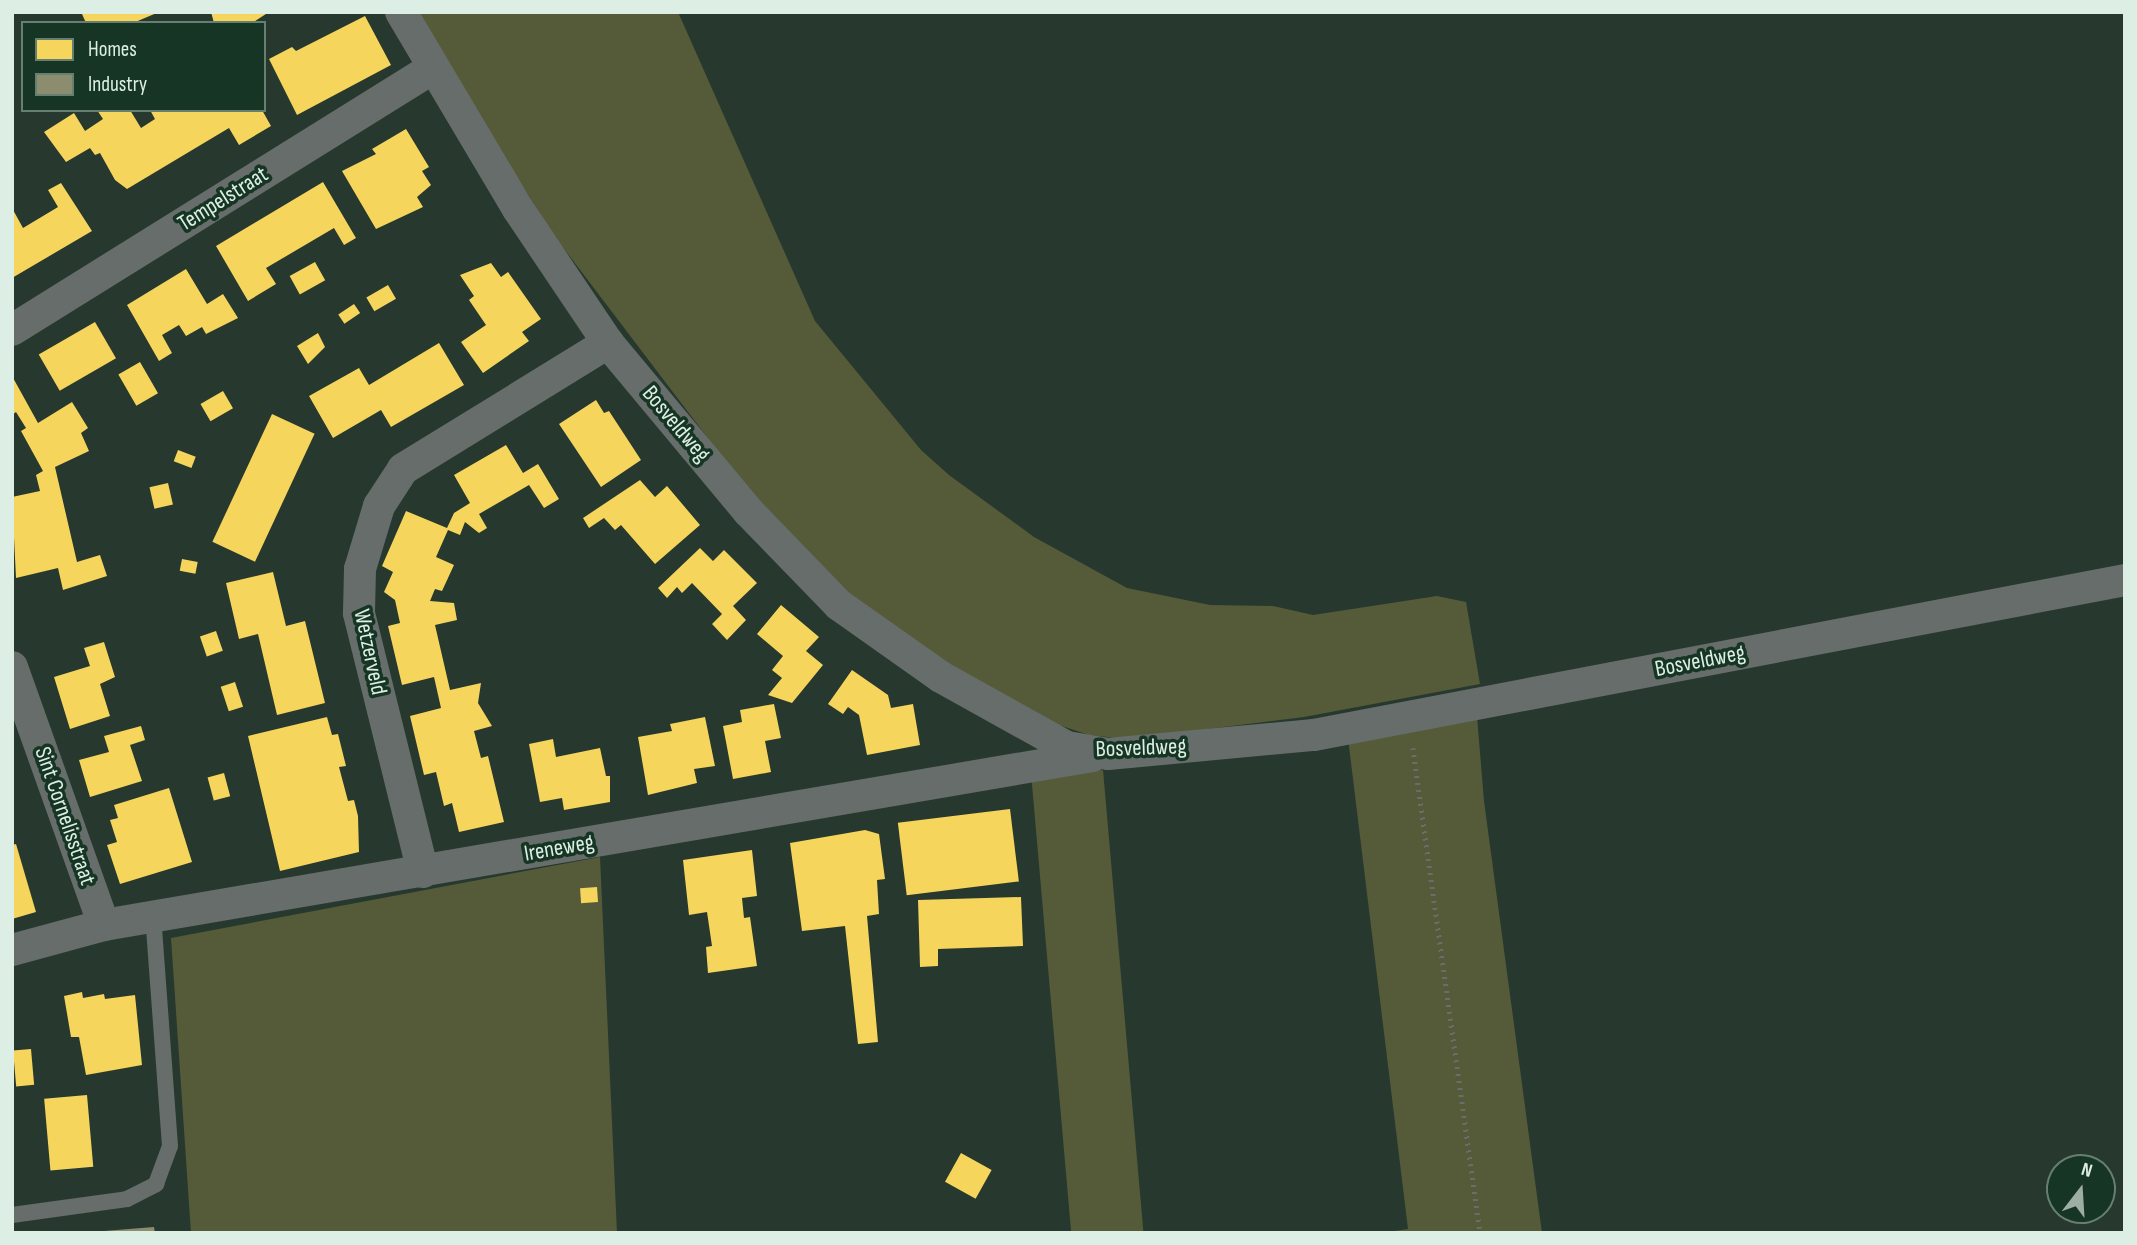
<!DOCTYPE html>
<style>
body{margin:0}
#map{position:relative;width:2137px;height:1245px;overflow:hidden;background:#27382f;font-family:"Sofia Sans Condensed",sans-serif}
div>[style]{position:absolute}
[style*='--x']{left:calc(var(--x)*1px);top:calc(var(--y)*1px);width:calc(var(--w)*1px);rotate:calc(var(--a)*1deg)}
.green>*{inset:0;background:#555b39;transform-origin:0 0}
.homes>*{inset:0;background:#f6d55c;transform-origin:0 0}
.industry>*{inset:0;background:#8c8c6e}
.path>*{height:4.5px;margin-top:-2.25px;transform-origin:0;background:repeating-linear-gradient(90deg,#676e6b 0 2px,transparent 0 7px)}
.service>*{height:16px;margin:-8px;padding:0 8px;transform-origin:8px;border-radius:8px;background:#666d6a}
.minor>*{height:32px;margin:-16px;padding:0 16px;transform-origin:16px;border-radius:16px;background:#666d6a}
span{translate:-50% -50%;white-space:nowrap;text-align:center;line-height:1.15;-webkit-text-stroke:7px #163524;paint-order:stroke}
.street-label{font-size:23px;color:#ddefe4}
.frame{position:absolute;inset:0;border:14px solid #ddefe4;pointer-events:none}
.legend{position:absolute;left:21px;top:21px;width:245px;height:91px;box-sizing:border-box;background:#163524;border:2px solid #667f71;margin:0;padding:9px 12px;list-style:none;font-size:21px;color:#ddefe4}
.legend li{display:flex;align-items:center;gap:14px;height:35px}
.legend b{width:35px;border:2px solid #667f71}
.north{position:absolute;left:2046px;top:1154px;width:70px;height:70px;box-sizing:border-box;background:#163524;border:2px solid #667f71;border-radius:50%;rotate:17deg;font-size:19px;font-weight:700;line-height:28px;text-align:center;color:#ddefe4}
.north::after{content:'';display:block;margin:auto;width:24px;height:32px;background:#9dafa5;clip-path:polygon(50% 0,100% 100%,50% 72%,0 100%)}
</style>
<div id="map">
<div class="green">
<i style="clip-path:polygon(414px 12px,678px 12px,815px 321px,921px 450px,949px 475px,1034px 537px,1127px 588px,1210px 605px,1273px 606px,1313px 615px,1437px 596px,1466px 602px,1480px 684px,1304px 717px,1127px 739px,1089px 735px,1044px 720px,992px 692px,864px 608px,739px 479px,552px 233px)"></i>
<i style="clip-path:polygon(1477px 716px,1484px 801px,1542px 1233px,1380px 1233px,1408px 1229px,1348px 738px)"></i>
<i style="left:1103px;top:770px;width:465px;height:72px;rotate:85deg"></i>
<i style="clip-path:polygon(600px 857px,617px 1233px,191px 1233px,171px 938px)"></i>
</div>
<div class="homes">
<i style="clip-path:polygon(86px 12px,159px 12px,133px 23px,86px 23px,82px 14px)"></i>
<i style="clip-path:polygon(211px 12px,269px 12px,252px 23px,214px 23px)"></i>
<i style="clip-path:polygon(365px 16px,391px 65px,297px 115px,269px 59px,292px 47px,296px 51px)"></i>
<i style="clip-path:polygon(97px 110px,130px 110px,141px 128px,155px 119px,150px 110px,262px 110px,271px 126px,239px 145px,229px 128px,127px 189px,115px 180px,100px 153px,95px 155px,90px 148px,66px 162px,44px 132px,74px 113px,85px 131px,103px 119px)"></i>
<i style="clip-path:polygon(406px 129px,429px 167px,422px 171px,431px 185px,417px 197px,423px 207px,376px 229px,342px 171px,376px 154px,372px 149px)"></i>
<i style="clip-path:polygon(323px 182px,356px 238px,344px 245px,334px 228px,266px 268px,276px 284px,248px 301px,216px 246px)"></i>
<i style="clip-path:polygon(61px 183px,92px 231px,12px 278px,12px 208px,23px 228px,58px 207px,48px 190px)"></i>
<i style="left:315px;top:262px;width:21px;height:29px;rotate:61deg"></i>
<i style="clip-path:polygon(491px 263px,501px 277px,508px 272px,541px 319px,522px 332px,529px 341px,483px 373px,461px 342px,486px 325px,469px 300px,474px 296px,460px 275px)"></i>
<i style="clip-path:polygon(186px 269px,207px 304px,223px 294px,238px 318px,206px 334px,202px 327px,186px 336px,179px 325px,162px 335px,172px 353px,159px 361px,127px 305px)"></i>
<i style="left:388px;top:285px;width:16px;height:25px;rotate:60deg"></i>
<i style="left:354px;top:304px;width:11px;height:19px;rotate:56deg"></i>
<i style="left:95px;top:322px;width:42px;height:65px;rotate:60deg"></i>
<i style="clip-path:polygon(318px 333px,325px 347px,308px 364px,297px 346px)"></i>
<i style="clip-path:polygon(439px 343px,464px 385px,391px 427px,381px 410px,333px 438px,309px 396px,359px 368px,369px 385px)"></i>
<i style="left:140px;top:362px;width:36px;height:25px;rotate:60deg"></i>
<i style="clip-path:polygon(12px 376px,38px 423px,72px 402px,88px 428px,81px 433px,89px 451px,55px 467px,77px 562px,100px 555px,107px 576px,63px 590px,58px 568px,16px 578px,12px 497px,40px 491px,36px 475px,43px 471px,21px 431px,26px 428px,16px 412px,12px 415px)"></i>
<i style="left:223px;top:391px;width:20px;height:26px;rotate:60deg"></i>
<i style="clip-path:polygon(596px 400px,604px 413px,609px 411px,641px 460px,601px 487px,559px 424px)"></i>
<i style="left:272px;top:414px;width:47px;height:141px;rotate:25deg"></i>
<i style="clip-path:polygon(506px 445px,523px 473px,538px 464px,559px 499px,544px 508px,529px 485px,479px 514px,487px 528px,479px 533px,465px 522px,460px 535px,448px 530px,436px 557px,454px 565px,442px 591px,435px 589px,430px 601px,454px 603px,457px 620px,435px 625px,450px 690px,481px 683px,478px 703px,492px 726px,474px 731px,481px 758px,488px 756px,504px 822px,459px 832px,452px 803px,444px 806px,436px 772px,424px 775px,410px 716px,441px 708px,434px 677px,402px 685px,388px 626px,400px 623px,395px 600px,384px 592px,393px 572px,382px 566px,406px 511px,447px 528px,454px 513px,470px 503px,454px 475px)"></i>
<i style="left:178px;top:450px;width:19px;height:12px;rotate:21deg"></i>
<i style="clip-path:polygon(640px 480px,655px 497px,667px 486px,700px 525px,655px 564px,621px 525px,615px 530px,604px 518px,589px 528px,583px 518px)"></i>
<i style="left:168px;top:483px;width:22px;height:19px;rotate:77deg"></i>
<i style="clip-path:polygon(700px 548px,713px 561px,724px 550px,757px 583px,733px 606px,746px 620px,727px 640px,712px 624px,722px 614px,692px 583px,682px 593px,677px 587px,667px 598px,658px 588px)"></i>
<i style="left:182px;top:559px;width:16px;height:12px;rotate:11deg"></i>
<i style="clip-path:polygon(273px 572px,286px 626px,305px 621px,325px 703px,277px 715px,258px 634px,239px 639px,226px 583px)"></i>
<i style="clip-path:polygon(781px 605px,819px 637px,806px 651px,823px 665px,792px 703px,768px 695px,782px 678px,772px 670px,783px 656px,757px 634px)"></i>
<i style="left:216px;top:631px;width:21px;height:17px;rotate:71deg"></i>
<i style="clip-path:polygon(104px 642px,115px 677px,100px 684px,110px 716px,70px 729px,54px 677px,90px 666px,84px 648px)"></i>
<i style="clip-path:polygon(852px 670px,888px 695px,891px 708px,913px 704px,920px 745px,867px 755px,859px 715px,848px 707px,843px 714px,828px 704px)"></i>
<i style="left:235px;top:682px;width:26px;height:15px;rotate:72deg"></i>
<i style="clip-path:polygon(774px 704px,781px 738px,765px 741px,771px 772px,733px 779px,723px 726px,742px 722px,740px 710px)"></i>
<i style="clip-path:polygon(327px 717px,332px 735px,338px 734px,346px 766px,339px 767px,348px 801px,354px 800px,358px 816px,359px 852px,280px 871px,248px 736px)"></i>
<i style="clip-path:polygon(705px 717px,715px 766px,694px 769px,697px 783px,648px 795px,638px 737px,672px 731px,670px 724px)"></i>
<i style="clip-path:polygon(141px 726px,145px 740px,130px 745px,142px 781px,90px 797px,79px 760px,109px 752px,104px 736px)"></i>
<i style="clip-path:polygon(553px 739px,556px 757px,600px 748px,606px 776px,610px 776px,610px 802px,564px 810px,562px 798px,540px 802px,529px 744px)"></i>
<i style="left:224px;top:773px;width:24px;height:17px;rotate:75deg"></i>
<i style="clip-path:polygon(169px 788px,192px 862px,120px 884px,107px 845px,117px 842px,110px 820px,118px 818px,114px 805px)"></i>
<i style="left:1010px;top:809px;width:73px;height:113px;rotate:83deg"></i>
<i style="clip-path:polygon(865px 830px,879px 834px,885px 879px,877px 880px,879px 914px,867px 916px,878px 1042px,858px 1044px,845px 926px,802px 931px,790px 843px)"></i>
<i style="clip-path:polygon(16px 844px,36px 912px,12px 919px,12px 845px)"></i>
<i style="clip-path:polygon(752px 850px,757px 896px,742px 898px,744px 918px,750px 917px,757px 966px,708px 973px,706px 947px,712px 946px,707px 912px,689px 915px,683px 860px)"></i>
<i style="left:597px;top:887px;width:15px;height:17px;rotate:86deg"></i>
<i style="clip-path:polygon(1021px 897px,1023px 946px,938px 949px,938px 966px,920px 967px,918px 900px)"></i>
<i style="clip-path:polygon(82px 992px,83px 998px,104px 994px,105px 999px,135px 995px,142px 1065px,86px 1075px,79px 1037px,71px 1037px,64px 996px)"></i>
<i style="left:31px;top:1049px;width:36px;height:18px;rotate:85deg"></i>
<i style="left:87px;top:1095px;width:72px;height:43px;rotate:85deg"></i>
<i style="left:961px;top:1153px;width:35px;height:33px;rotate:29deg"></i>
</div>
<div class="industry">
<i style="clip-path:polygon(154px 1227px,155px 1233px,104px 1233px,104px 1231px)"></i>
</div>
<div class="path">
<i style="--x:1413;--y:748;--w:490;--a:82.1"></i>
</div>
<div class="service">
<i style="--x:12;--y:1215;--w:116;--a:-7.9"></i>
<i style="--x:127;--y:1199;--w:33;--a:-27"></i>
<i style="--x:156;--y:1184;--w:40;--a:-69.8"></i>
<i style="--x:170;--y:1146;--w:230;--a:-94.2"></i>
</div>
<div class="minor">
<i style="--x:401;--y:12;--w:229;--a:59.3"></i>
<i style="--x:518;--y:209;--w:161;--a:56.1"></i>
<i style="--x:608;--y:343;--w:219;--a:50.2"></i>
<i style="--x:748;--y:511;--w:131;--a:45.9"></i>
<i style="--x:839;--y:605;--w:125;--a:35.2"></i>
<i style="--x:941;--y:677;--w:144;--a:29.1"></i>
<i style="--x:1067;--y:747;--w:42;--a:9.7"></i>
<i style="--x:1108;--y:754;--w:207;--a:-5.3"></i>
<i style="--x:1314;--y:735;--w:826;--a:-10.82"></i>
<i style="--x:12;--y:330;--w:496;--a:-31.9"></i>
<i style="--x:12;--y:667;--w:274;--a:70.4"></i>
<i style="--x:423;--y:872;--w:267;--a:-103.9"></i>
<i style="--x:359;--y:613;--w:44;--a:-88.7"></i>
<i style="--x:360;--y:569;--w:66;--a:-73.2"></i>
<i style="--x:379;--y:506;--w:44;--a:-57"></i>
<i style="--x:403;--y:469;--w:241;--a:-31.6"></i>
<i style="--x:12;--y:950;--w:95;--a:-15.2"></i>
<i style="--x:104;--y:925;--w:1003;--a:-9.7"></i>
</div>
<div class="street-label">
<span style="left:223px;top:199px;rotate:-32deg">Tempelstraat</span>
<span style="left:676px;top:424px;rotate:50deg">Bosveldweg</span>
<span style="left:370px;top:652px;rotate:78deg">Wetzerveld</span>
<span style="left:1700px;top:661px;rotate:-11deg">Bosveldweg</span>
<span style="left:1141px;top:748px;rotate:-2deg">Bosveldweg</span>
<span style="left:65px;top:816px;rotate:71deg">Sint Cornelisstraat</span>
<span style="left:559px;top:848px;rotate:-10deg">Ireneweg</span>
</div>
<div class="frame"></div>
<ul class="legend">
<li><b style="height:19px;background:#f6d55c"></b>Homes</li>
<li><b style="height:19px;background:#8c8c6e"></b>Industry</li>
</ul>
<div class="north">N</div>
</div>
